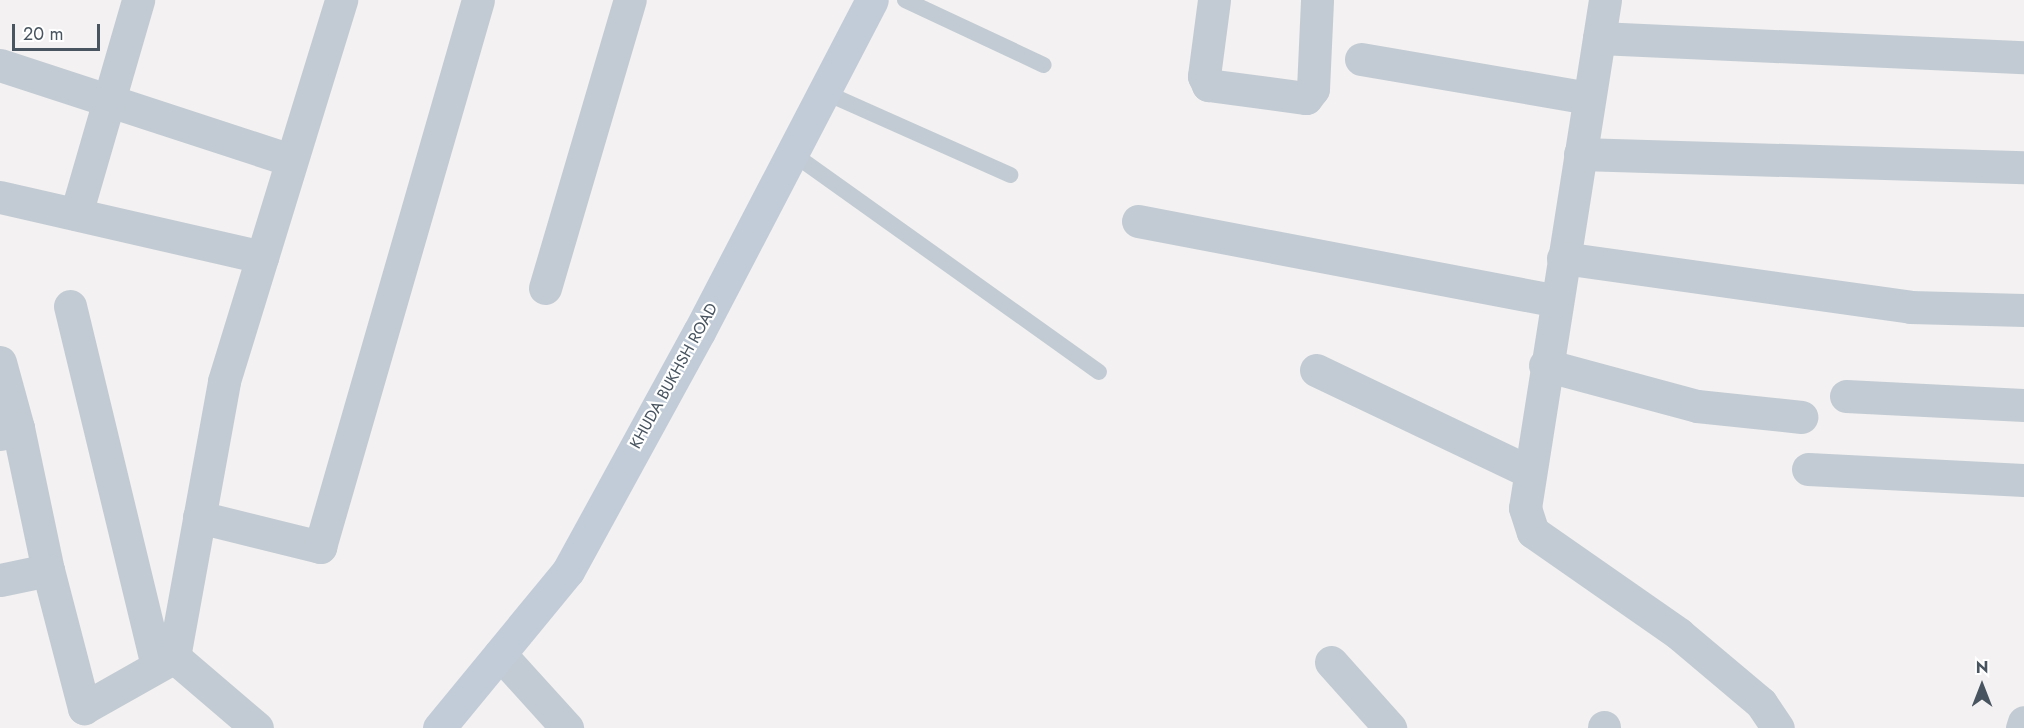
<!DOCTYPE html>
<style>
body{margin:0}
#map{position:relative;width:2024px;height:728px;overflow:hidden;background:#f3f1f1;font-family:Jost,sans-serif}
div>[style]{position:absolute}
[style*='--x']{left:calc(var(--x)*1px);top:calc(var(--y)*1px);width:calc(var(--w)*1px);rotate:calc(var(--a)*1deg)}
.lane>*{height:16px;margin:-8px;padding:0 8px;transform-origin:8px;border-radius:8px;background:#c2cbd3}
.street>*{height:33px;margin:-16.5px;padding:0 16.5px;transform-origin:16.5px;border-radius:16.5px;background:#c2cbd3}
.secondary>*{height:33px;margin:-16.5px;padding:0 16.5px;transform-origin:16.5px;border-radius:16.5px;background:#c2ccd8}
span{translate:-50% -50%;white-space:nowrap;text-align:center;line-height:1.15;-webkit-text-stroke:4.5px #fff;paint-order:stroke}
.street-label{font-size:16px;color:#48545f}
.north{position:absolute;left:1952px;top:656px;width:60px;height:60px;-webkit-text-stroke:4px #fff;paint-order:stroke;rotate:0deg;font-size:16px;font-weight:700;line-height:24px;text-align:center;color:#48545f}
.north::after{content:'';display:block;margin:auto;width:21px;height:27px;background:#48545f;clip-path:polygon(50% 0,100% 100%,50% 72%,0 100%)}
.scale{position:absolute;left:12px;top:24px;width:88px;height:27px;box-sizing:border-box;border:3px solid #48545f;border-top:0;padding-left:8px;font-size:18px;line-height:21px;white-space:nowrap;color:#48545f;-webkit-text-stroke:4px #fff;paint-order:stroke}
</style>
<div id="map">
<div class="lane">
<i style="--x:905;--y:0;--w:153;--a:25.1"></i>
<i style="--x:824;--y:92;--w:204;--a:24"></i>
<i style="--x:792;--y:153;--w:377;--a:35.5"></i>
</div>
<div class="street">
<i style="--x:1214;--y:0;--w:77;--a:97.5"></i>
<i style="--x:1204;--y:76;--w:10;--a:66"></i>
<i style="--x:1208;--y:85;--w:99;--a:7.6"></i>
<i style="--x:1306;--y:98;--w:11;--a:-52"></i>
<i style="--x:1313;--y:89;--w:89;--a:-87.4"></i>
<i style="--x:1605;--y:0;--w:514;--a:98.95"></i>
<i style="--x:1525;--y:508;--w:25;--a:72"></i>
<i style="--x:1533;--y:532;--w:178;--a:34.9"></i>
<i style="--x:1679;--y:634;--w:107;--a:40.1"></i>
<i style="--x:1761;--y:703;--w:30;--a:56"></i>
<i style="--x:1599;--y:38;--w:425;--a:2.6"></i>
<i style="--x:1361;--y:59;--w:231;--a:9.7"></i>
<i style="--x:0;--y:65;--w:306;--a:18.1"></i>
<i style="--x:1580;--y:154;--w:444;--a:1.7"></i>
<i style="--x:0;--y:197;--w:269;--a:12.9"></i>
<i style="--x:76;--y:214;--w:223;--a:-73.8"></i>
<i style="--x:1138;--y:221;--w:426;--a:10.8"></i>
<i style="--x:1563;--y:258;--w:350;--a:8"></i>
<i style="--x:1910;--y:307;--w:114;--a:1.5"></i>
<i style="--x:545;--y:288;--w:300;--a:-73.6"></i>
<i style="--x:70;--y:306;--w:370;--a:76.4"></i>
<i style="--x:0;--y:362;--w:68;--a:74.7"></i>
<i style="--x:1545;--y:365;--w:157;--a:15.1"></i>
<i style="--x:1697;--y:406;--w:105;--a:6"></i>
<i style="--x:1316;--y:370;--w:235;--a:25.5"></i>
<i style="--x:1846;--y:396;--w:178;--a:2.9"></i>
<i style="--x:0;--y:434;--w:19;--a:-18"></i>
<i style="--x:18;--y:428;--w:145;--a:78.1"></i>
<i style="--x:48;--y:570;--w:143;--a:75.4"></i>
<i style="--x:84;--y:708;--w:103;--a:-29.5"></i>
<i style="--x:1808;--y:469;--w:216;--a:2.9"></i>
<i style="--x:199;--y:517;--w:125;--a:13.9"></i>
<i style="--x:320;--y:547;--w:569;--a:-73.89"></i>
<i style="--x:0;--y:580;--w:49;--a:-11.8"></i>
<i style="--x:500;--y:654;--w:100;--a:47.8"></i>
<i style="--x:174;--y:657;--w:280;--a:-79.7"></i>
<i style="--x:224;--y:381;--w:399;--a:-72.9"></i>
<i style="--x:174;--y:657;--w:109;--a:40.5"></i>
<i style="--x:1331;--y:662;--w:89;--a:48.2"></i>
<i style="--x:1604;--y:727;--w:1;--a:90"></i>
<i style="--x:2022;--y:728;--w:6;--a:-72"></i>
</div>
<div class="secondary">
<i style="--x:439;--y:728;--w:203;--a:-50.6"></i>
<i style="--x:568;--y:571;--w:273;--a:-61.3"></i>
<i style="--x:699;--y:332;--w:374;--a:-62.5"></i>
</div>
<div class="street-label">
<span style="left:674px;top:376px;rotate:-61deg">KHUDA BUKHSH ROAD</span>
</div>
<div class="north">N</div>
<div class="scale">20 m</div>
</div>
